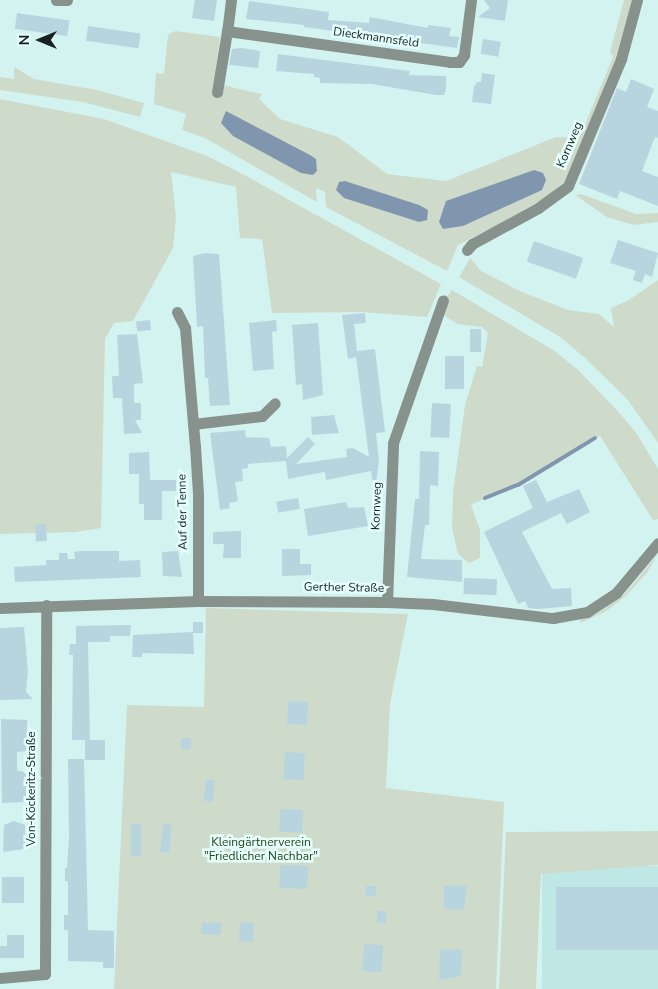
<!DOCTYPE html>
<meta charset="utf-8">
<style>
body{margin:0}
#map{position:relative;width:658px;height:989px;overflow:hidden;background:#d3f3f1;font-family:"Nunito Sans",sans-serif}
div>[style]{position:absolute}
[style*='--x']{left:calc(var(--x)*1px);top:calc(var(--y)*1px);width:calc(var(--w)*1px);rotate:calc(var(--a)*1deg)}
.built>*{inset:0;background:#bee7e5;transform-origin:0 0}
.green>*{inset:0;background:#cfdbca}
.water>*{inset:0;background:#8096ae}
.stream>*{height:4px;margin:-2px;padding:0 2px;transform-origin:2px;border-radius:2px;background:#8096ae}
.building>*{inset:0;background:#b8d5df;transform-origin:0 0}
.minor>*{height:11px;margin:-5.5px;padding:0 5.5px;transform-origin:5.5px;border-radius:5.5px;background:#88928d}
span{translate:-50% -50%;white-space:nowrap;text-align:center;line-height:1.15;-webkit-text-stroke:5px #e5fffd;paint-order:stroke}
.street-label{font-size:12px;color:#162221}
.park-label{font-size:12px;color:#2b451b}
.north{position:absolute;left:15px;top:15px;width:50px;height:50px;-webkit-text-stroke:4px #e5fffd;paint-order:stroke;rotate:270deg;font-size:14px;font-weight:700;line-height:20px;text-align:center;color:#162221}
.north::after{content:'';display:block;margin:auto;width:18px;height:22px;background:#162221;clip-path:polygon(50% 0,100% 100%,50% 72%,0 100%)}
</style>
<div id="map">
<div class="built">
<i style="left:658px;top:866px;width:123px;height:116px;rotate:90deg"></i>
</div>
<div class="green">
<i style="clip-path:polygon(624px 0,633px 0,617px 58px,565px 181px,548px 196px,509px 219px,458px 245px,447px 271px,326px 207px,325px 192px,316px 188px,317px 202px,205px 138px,182px 130px,186px 114px,154px 104px,156px 73px,164px 74px,168px 35px,175px 31px,220px 37px,214px 83px,262px 94px,259px 99px,280px 119px,338px 137px,387px 174px,446px 181px,556px 137px,577px 138px,581px 134px,613px 57px,610px 52px)"></i>
<i style="clip-path:polygon(14px 67px,34px 79px,97px 90px,144px 103px,140px 117px,83px 102px,0 90px,0 77px,14px 79px)"></i>
<i style="clip-path:polygon(0 99px,104px 119px,207px 156px,237px 171px,441px 284px,427px 317px,361px 312px,272px 313px,262px 239px,240px 238px,236px 187px,171px 172px,176px 217px,173px 248px,133px 321px,114px 323px,105px 339px,101px 528px,75px 532px,0 534px)"></i>
<i style="clip-path:polygon(581px 194px,636px 214px,658px 213px,658px 222px,634px 225px,607px 217px,575px 195px)"></i>
<i style="clip-path:polygon(470px 258px,481px 271px,522px 292px,568px 310px,599px 314px,614px 327px,611px 308px,629px 300px,658px 280px,658px 443px,628px 400px,585px 358px,560px 337px,459px 277px)"></i>
<i style="clip-path:polygon(452px 290px,553px 350px,576px 368px,616px 409px,637px 434px,658px 469px,658px 519px,653px 520px,600px 436px,554px 466px,471px 505px,480px 530px,480px 558px,469px 563px,458px 554px,452px 528px,453px 492px,465px 405px,477px 366px,482px 367px,488px 333px,482px 327px,457px 324px,442px 314px,446px 298px)"></i>
<i style="clip-path:polygon(658px 554px,647px 573px,626px 596px,605px 612px,580px 623px,580px 620px,598px 613px,624px 595px)"></i>
<i style="clip-path:polygon(206px 608px,408px 614px,390px 704px,386px 788px,504px 802px,496px 989px,114px 989px,127px 705px,204px 707px)"></i>
<i style="clip-path:polygon(658px 831px,658px 865px,541px 874px,536px 989px,499px 989px,506px 832px)"></i>
</div>
<div class="water">
<i style="clip-path:polygon(226px 111px,310px 155px,316px 159px,317px 171px,313px 175px,301px 173px,233px 136px,221px 123px)"></i>
<i style="clip-path:polygon(534px 170px,543px 173px,546px 180px,542px 190px,463px 226px,443px 229px,439px 222px,446px 201px)"></i>
<i style="clip-path:polygon(345px 181px,419px 205px,428px 210px,427px 220px,419px 222px,344px 198px,336px 190px,339px 182px)"></i>
</div>
<div class="stream">
<i style="--x:485;--y:498;--w:35;--a:-22"></i>
<i style="--x:518;--y:485;--w:90;--a:-31.4"></i>
</div>
<div class="building">
<i style="clip-path:polygon(195px 0,217px 0,214px 21px,192px 18px)"></i>
<i style="clip-path:polygon(484px 0,508px 0,505px 21px,478px 17px,490px 8px)"></i>
<i style="clip-path:polygon(249px 1px,329px 12px,328px 20px,369px 23px,370px 17px,428px 28px,428px 25px,451px 28px,449px 36px,459px 37px,457px 48px,304px 27px,304px 25px,246px 19px)"></i>
<i style="left:17px;top:13px;width:53px;height:16px;rotate:8deg"></i>
<i style="left:88px;top:26px;width:53px;height:15px;rotate:8deg"></i>
<i style="left:483px;top:39px;width:18px;height:15px;rotate:9deg"></i>
<i style="clip-path:polygon(241px 48px,260px 51px,258px 68px,229px 65px,232px 49px)"></i>
<i style="clip-path:polygon(278px 54px,410px 71px,409px 75px,446px 76px,446px 89px,444px 95px,436px 95px,372px 84px,320px 83px,320px 78px,314px 77px,314px 74px,276px 71px)"></i>
<i style="clip-path:polygon(482px 73px,495px 75px,491px 104px,472px 102px,474px 87px,477px 82px,481px 82px)"></i>
<i style="clip-path:polygon(631px 79px,654px 89px,647px 107px,658px 111px,658px 138px,655px 137px,642px 171px,658px 177px,658px 206px,620px 191px,617px 199px,579px 184px,617px 88px,626px 92px)"></i>
<i style="clip-path:polygon(618px 240px,658px 253px,652px 277px,645px 274px,642px 283px,633px 280px,636px 271px,610px 263px)"></i>
<i style="left:534px;top:241px;width:52px;height:22px;rotate:19deg"></i>
<i style="clip-path:polygon(205px 253px,219px 254px,230px 405px,210px 406px,208px 378px,205px 378px,203px 326px,197px 327px,193px 256px)"></i>
<i style="clip-path:polygon(365px 313px,366px 323px,354px 324px,357px 351px,375px 349px,385px 432px,376px 433px,379px 460px,376px 484px,373px 484px,371px 471px,326px 480px,325px 472px,288px 479px,286px 461px,248px 464px,248px 468px,242px 469px,243px 481px,235px 482px,238px 501px,229px 503px,230px 508px,220px 510px,210px 433px,245px 430px,246px 437px,269px 438px,271px 447px,286px 446px,287px 458px,308px 437px,315px 444px,296px 464px,347px 457px,346px 449px,353px 448px,369px 457px,356px 357px,348px 359px,342px 315px)"></i>
<i style="left:150px;top:320px;width:10px;height:14px;rotate:84deg"></i>
<i style="clip-path:polygon(276px 320px,277px 331px,272px 332px,274px 369px,253px 371px,249px 323px)"></i>
<i style="clip-path:polygon(318px 323px,323px 395px,303px 400px,302px 384px,296px 385px,292px 325px)"></i>
<i style="left:470px;top:329px;width:11px;height:23px"></i>
<i style="clip-path:polygon(137px 334px,143px 383px,134px 384px,134px 403px,141px 403px,141px 420px,135px 420px,142px 433px,124px 434px,122px 398px,113px 398px,112px 376px,119px 376px,117px 335px)"></i>
<i style="left:445px;top:356px;width:19px;height:33px"></i>
<i style="left:432px;top:403px;width:19px;height:34px;rotate:3deg"></i>
<i style="clip-path:polygon(334px 415px,339px 433px,312px 435px,311px 417px)"></i>
<i style="clip-path:polygon(420px 451px,439px 452px,438px 486px,430px 485px,429px 525px,425px 525px,421px 559px,462px 560px,462px 582px,407px 577px,415px 499px,419px 499px)"></i>
<i style="clip-path:polygon(149px 452px,150px 480px,176px 480px,176px 491px,162px 491px,162px 520px,144px 520px,144px 504px,139px 504px,139px 474px,129px 474px,129px 453px)"></i>
<i style="clip-path:polygon(536px 480px,547px 502px,579px 489px,590px 512px,567px 524px,561px 513px,522px 532px,552px 589px,571px 588px,572px 606px,539px 609px,528px 608px,525px 601px,518px 604px,484px 532px,533px 508px,523px 486px)"></i>
<i style="left:298px;top:498px;width:11px;height:22px;rotate:80deg"></i>
<i style="clip-path:polygon(346px 502px,348px 508px,364px 507px,368px 526px,308px 536px,304px 509px)"></i>
<i style="left:46px;top:524px;width:17px;height:11px;rotate:87deg"></i>
<i style="clip-path:polygon(241px 531px,241px 558px,223px 558px,224px 544px,213px 544px,213px 532px)"></i>
<i style="clip-path:polygon(282px 549px,300px 549px,300px 564px,311px 564px,311px 575px,282px 576px)"></i>
<i style="clip-path:polygon(80px 551px,119px 551px,119px 561px,140px 560px,141px 577px,15px 582px,14px 567px,46px 565px,46px 560px,59px 560px,59px 553px,67px 553px,68px 559px,75px 559px,74px 552px)"></i>
<i style="clip-path:polygon(178px 551px,182px 577px,163px 576px,162px 552px)"></i>
<i style="left:464px;top:578px;width:33px;height:16px;rotate:2deg"></i>
<i style="clip-path:polygon(193px 622px,203px 622px,203px 633px,193px 633px,194px 654px,142px 653px,142px 657px,132px 657px,133px 635px,193px 632px)"></i>
<i style="clip-path:polygon(131px 625px,130px 636px,110px 636px,110px 642px,88px 642px,90px 740px,105px 740px,105px 760px,85px 760px,85px 740px,72px 740px,73px 655px,69px 655px,70px 644px,76px 644px,76px 626px)"></i>
<i style="clip-path:polygon(24px 627px,28px 671px,26px 692px,33px 699px,0 700px,0 628px)"></i>
<i style="left:288px;top:701px;width:20px;height:23px;rotate:3deg"></i>
<i style="clip-path:polygon(1px 719px,27px 720px,27px 751px,17px 752px,17px 771px,26px 771px,26px 802px,2px 803px)"></i>
<i style="left:181px;top:738px;width:10px;height:11px"></i>
<i style="left:285px;top:752px;width:20px;height:27px;rotate:3deg"></i>
<i style="clip-path:polygon(68px 759px,84px 759px,88px 930px,114px 931px,114px 968px,103px 968px,103px 962px,68px 961px,68px 930px,64px 930px,64px 915px,68px 915px,68px 881px,65px 881px,65px 868px,67px 868px,69px 837px)"></i>
<i style="left:206px;top:779px;width:9px;height:22px;rotate:6deg"></i>
<i style="left:280px;top:809px;width:23px;height:23px;rotate:2deg"></i>
<i style="clip-path:polygon(14px 821px,25px 825px,25px 849px,3px 852px,4px 825px)"></i>
<i style="left:131px;top:824px;width:10px;height:32px"></i>
<i style="left:163px;top:824px;width:9px;height:28px;rotate:6deg"></i>
<i style="left:280px;top:865px;width:28px;height:23px;rotate:2deg"></i>
<i style="left:2px;top:877px;width:22px;height:26px"></i>
<i style="clip-path:polygon(467px 885px,464px 910px,444px 909px,444px 886px)"></i>
<i style="clip-path:polygon(366px 886px,376px 886px,376px 896px,365px 895px)"></i>
<i style="left:658px;top:887px;width:63px;height:102px;rotate:90deg"></i>
<i style="left:377px;top:911px;width:9px;height:12px"></i>
<i style="left:202px;top:922px;width:19px;height:12px;rotate:3deg"></i>
<i style="left:240px;top:922px;width:14px;height:19px;rotate:4deg"></i>
<i style="clip-path:polygon(7px 935px,24px 935px,24px 958px,0 958px,0 946px,7px 946px)"></i>
<i style="left:364px;top:944px;width:19px;height:27px;rotate:3deg"></i>
<i style="clip-path:polygon(440px 949px,462px 950px,461px 976px,439px 980px)"></i>
</div>
<div class="minor">
<i style="--x:56;--y:0;--w:11;--a:0"></i>
<i style="--x:231;--y:0;--w:31;--a:97"></i>
<i style="--x:227;--y:31;--w:225;--a:7.9"></i>
<i style="--x:450;--y:62;--w:9;--a:0"></i>
<i style="--x:459;--y:62;--w:9;--a:-54"></i>
<i style="--x:464;--y:55;--w:55;--a:-82.7"></i>
<i style="--x:217;--y:92;--w:62;--a:-80.7"></i>
<i style="--x:467;--y:250;--w:8;--a:-50"></i>
<i style="--x:472;--y:244;--w:75;--a:-28.6"></i>
<i style="--x:538;--y:208;--w:37;--a:-36"></i>
<i style="--x:568;--y:186;--w:138;--a:-67.3"></i>
<i style="--x:621;--y:59;--w:61;--a:-74.8"></i>
<i style="--x:177;--y:312;--w:18;--a:63"></i>
<i style="--x:185;--y:328;--w:118;--a:85.2"></i>
<i style="--x:195;--y:446;--w:48;--a:86.4"></i>
<i style="--x:198;--y:494;--w:107;--a:90"></i>
<i style="--x:193;--y:424;--w:69;--a:-6.6"></i>
<i style="--x:262;--y:416;--w:18;--a:-45"></i>
<i style="--x:387;--y:602;--w:159;--a:-87.8"></i>
<i style="--x:393;--y:443;--w:151;--a:-70.7"></i>
<i style="--x:0;--y:608;--w:198;--a:-2"></i>
<i style="--x:198;--y:601;--w:189;--a:0.3"></i>
<i style="--x:387;--y:602;--w:46;--a:2.5"></i>
<i style="--x:433;--y:604;--w:121;--a:6.7"></i>
<i style="--x:553;--y:618;--w:35;--a:-10"></i>
<i style="--x:587;--y:612;--w:35;--a:-33"></i>
<i style="--x:616;--y:593;--w:65;--a:-50"></i>
<i style="--x:0;--y:978;--w:45;--a:-5.1"></i>
<i style="--x:45;--y:974;--w:369;--a:-89.8"></i>
</div>
<div class="street-label">
<span style="left:376px;top:38px;rotate:8deg">Dieckmannsfeld</span>
<span style="left:570px;top:145px;rotate:-67deg">Kornweg</span>
<span style="left:377px;top:506px;rotate:-88deg">Kornweg</span>
<span style="left:183px;top:512px;rotate:-91deg">Auf der Tenne</span>
<span style="left:344px;top:588px;rotate:1deg">Gerther Straße</span>
<span style="left:32px;top:789px;rotate:-90deg">Von-Köckeritz-Straße</span>
</div>
<div class="park-label">
<span style="left:261px;top:850px">Kleingärtnerverein<br>"Friedlicher Nachbar"</span>
</div>
<div class="north">N</div>
</div>
